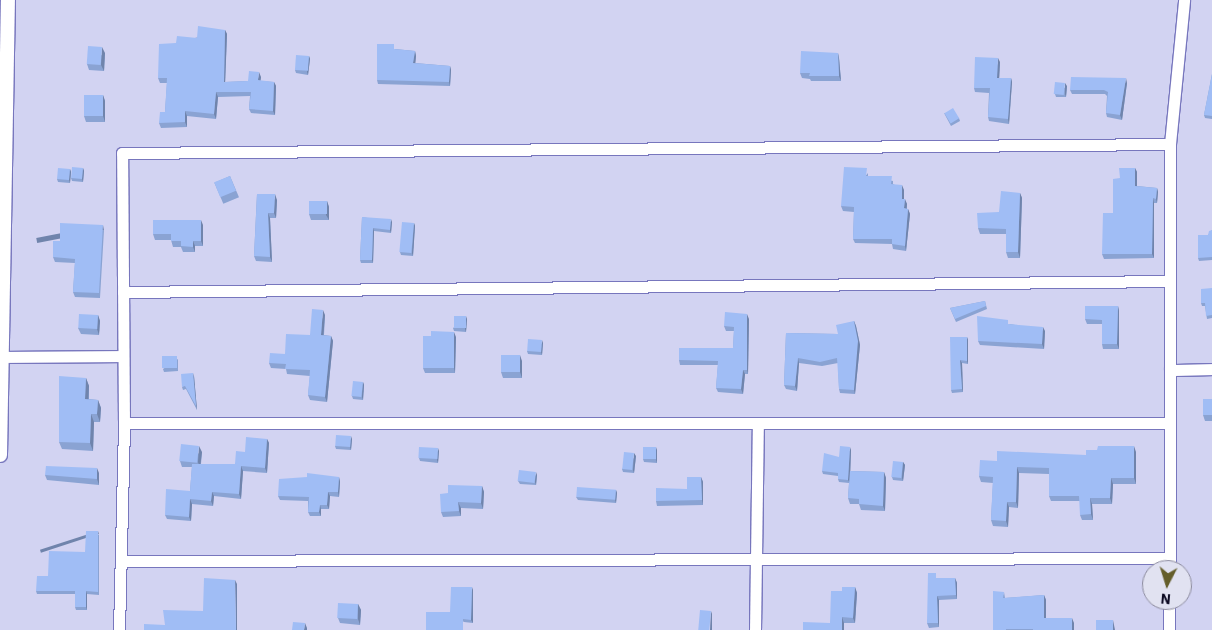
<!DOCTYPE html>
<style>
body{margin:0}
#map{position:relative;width:1212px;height:630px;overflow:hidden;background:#d2d3f2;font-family:"IBM Plex Sans",sans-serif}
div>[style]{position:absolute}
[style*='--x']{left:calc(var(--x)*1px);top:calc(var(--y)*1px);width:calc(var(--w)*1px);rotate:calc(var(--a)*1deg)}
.roads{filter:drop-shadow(1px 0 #7776bd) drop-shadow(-1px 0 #7776bd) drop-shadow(0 1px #7776bd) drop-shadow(0 -1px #7776bd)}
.minor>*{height:11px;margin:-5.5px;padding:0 5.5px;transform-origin:5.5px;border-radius:5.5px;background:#fff}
.tertiary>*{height:14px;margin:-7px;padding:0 7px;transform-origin:7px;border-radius:7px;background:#fff}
.wall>*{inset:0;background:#8aa3d3;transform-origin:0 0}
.shaded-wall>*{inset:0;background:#7084ac;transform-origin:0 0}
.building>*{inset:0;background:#a0bdf5;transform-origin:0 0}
span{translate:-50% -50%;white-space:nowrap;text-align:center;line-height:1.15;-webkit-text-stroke:4.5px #e1e2f1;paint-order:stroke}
.north{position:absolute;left:1142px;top:560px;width:50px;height:50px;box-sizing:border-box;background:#e1e2f1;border:1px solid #8b8a9d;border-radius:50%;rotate:185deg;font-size:14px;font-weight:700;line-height:20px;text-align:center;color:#090720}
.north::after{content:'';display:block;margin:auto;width:18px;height:22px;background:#645e2b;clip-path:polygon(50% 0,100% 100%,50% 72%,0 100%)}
</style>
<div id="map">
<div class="roads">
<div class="minor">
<i style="--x:123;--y:292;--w:1047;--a:-0.6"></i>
<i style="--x:2;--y:357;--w:121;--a:-0.5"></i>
<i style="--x:1170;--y:370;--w:42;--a:-1.4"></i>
<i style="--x:1170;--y:423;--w:1046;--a:180"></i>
<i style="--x:124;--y:423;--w:270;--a:-90.4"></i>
<i style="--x:122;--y:153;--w:1048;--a:-0.49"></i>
<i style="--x:121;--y:561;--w:1049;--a:-0.16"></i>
<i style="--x:1170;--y:570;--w:426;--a:-90"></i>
<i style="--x:1170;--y:144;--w:145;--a:-84.4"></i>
<i style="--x:119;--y:630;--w:207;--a:-88.6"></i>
<i style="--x:755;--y:630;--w:207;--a:-89.2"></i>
<i style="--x:1169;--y:630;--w:30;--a:-90"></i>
</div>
<div class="tertiary">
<i style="--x:0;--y:455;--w:455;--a:-89"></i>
</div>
</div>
<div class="wall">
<i style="clip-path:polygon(225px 30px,227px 34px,225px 82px,248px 81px,261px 77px,260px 81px,274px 82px,276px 86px,275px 115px,251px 113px,249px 109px,250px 96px,218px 97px,216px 119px,187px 116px,187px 127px,161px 128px,159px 123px,165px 112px,167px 83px,160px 83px,158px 78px,176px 43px)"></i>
<i style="clip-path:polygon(395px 49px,415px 51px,416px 56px,415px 63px,450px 66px,451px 70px,450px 86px,378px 84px,377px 80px)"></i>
<i style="clip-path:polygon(105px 53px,104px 71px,89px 70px,87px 64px)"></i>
<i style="clip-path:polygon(838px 53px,839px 58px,841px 81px,811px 81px,810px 79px,802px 78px,800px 73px)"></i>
<i style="clip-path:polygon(309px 56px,310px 59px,308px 75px,296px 73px,295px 70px)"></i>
<i style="clip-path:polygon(1000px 62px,999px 78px,1011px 78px,1012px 82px,1009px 124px,989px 121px,988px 117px,989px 93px,975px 92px,974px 88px)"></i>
<i style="clip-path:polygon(1212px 74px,1212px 119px,1205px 118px,1204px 115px)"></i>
<i style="clip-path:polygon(1127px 83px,1122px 120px,1107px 117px,1106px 113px,1107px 96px,1105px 94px,1072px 94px,1070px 90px)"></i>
<i style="clip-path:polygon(1067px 86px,1066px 97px,1056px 97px,1055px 94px)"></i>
<i style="clip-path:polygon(103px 95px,105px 101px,105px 122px,86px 122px,84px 116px)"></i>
<i style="clip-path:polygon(944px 113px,959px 118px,960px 121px,951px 126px)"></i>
<i style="clip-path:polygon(83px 168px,84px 171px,83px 182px,72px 181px,71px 178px)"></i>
<i style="clip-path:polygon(1135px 168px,1137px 172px,1137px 186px,1157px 188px,1158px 192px,1157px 203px,1154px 203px,1154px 258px,1104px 259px,1102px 254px,1113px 213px,1120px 178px)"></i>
<i style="clip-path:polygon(70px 169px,71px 172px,70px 183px,58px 182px,57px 179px)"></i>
<i style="clip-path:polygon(868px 173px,868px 176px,893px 181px,893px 184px,904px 190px,904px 199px,907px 204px,907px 209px,908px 209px,910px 214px,906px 251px,893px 249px,892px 244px,855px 243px,853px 239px,854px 212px,843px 211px,841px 206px)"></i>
<i style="left:230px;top:176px;width:23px;height:17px;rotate:67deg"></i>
<i style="clip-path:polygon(1020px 193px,1022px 198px,1020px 258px,1008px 258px,1006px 252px,1006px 234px,980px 234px,978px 228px,999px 212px)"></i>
<i style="clip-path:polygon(257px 194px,277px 200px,276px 218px,270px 218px,272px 262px,256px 261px,254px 256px)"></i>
<i style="clip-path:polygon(327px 201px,329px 207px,329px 220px,311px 220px,309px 214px)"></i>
<i style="clip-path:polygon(362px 217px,392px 222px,391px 233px,374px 231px,373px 263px,361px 263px,360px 260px)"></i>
<i style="clip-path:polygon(414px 223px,415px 226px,413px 256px,401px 255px,400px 252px)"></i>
<i style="clip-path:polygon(203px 225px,203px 246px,195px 246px,195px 252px,183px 252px,181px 247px,173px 247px,171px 240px,155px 240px,153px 234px)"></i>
<i style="clip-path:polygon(104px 230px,100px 298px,75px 297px,73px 292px,75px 263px,55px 262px,53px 257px,60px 241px)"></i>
<i style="clip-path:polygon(1212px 230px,1212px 260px,1199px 261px,1198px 258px,1208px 235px)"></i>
<i style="clip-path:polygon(1212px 288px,1212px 318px,1207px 319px,1205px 306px,1202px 306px,1201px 303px)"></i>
<i style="clip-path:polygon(985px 301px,987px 309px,956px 322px,950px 308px)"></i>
<i style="clip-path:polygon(1118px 306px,1119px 311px,1119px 349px,1103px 349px,1102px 344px,1102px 324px,1087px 324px,1085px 319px)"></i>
<i style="clip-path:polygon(98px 315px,100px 321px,99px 335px,81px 334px,78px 328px)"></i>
<i style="clip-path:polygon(325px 315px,324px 335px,331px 336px,333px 341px,327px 402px,310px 400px,308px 395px,310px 376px,287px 374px,286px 369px,271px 368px,269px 363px,285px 354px,310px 335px)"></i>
<i style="clip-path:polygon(467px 319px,466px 332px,454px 331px,453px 328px)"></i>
<i style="clip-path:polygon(749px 319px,748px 374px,745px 374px,743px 394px,718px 392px,716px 388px,718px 365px,680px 365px,679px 360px,733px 348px,734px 331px,726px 331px,724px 326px)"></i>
<i style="clip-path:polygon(854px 321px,856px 326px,860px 345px,855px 394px,840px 393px,839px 389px,838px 363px,822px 366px,799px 363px,797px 391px,786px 389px,784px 385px,786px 333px,838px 334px)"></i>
<i style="clip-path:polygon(1010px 324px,1045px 331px,1044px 349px,980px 345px,978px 341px)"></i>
<i style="clip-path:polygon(456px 337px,455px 373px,425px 373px,423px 368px)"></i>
<i style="clip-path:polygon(967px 337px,968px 340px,968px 364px,962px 363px,963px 392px,952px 393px,951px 390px)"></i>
<i style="clip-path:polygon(543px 343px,542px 355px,528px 354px,527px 351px)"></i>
<i style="clip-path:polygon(178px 359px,178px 371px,164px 372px,163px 369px)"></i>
<i style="clip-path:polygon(522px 361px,522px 378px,503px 378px,501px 372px)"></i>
<i style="clip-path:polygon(194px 376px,197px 410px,186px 389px,183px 390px,182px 387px)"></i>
<i style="clip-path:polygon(86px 378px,89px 386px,89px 399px,98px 400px,101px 408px,100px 422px,94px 422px,93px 451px,62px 449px,59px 442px)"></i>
<i style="clip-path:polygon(363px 382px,364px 385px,363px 400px,353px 399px,352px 396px)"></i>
<i style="clip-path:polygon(1212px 399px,1212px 421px,1205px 421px,1203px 415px)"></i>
<i style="clip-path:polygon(267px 439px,269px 443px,267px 473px,243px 471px,241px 499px,214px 496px,213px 506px,192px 504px,191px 521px,167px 519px,165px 515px,190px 491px,192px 467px,182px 467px,180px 461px,202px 452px,201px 464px,235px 464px,245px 452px)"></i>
<i style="clip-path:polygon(352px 439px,351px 450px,336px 449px,335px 446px)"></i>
<i style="clip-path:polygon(657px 450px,657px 463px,644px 462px,643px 459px)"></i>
<i style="clip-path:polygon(851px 450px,850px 471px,884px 472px,886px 478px,885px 511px,861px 510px,859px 504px,850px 504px,848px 498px,849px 483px,839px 482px,838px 479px,838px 476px,823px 474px,822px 471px,839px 457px)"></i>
<i style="clip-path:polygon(439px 451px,438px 463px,420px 461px,419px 458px)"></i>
<i style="clip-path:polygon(1136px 452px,1136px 484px,1113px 484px,1112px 504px,1092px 504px,1093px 520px,1082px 520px,1080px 515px,1080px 501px,1051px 501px,1049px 496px,1049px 474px,1019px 473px,1018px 508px,1009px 507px,1008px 527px,993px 526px,991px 520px,993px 483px,981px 482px,979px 476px,997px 461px)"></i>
<i style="clip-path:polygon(636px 456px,634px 473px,623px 472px,622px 469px)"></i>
<i style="clip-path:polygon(903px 462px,905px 465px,903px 481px,893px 480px,892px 477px)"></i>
<i style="clip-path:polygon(99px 473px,99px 485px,47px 480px,45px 475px)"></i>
<i style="clip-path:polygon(537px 475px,536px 485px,520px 484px,518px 481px)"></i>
<i style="clip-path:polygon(339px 477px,340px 482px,339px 497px,330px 496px,329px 509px,321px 509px,321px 516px,310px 516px,308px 512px,308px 501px,280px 500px,278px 496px)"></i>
<i style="clip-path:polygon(701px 477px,703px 482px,703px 505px,657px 506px,656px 501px,687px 489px)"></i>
<i style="clip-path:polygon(482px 486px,484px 492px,483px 509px,461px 508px,461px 516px,443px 517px,441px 512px,448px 493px)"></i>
<i style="clip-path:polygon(616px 490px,617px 493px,616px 503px,578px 500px,576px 497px)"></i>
<i style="clip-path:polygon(99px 534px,99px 595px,87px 594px,87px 610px,76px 610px,75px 607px,75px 594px,37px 594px,36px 591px,48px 576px,85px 552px)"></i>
<i style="clip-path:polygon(938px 578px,955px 578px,957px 583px,957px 599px,939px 600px,939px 627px,929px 628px,927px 623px)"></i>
<i style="clip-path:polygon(855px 587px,857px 593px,855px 623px,830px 623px,842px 591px)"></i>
<i style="clip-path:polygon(473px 590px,473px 623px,464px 622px,450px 612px)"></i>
<i style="clip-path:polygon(1004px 592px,1005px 598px,1044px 595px,1046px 600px,1046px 618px,1074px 623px,1074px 630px,993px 630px)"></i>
<i style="clip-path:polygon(358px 604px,361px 610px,360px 625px,340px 623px,338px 618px)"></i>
</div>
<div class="shaded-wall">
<i style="clip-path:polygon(225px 30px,227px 34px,225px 86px,224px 82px)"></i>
<i style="clip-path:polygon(102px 47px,105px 53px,104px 71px,101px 65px)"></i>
<i style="clip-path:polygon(415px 51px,416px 56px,415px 67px,413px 63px)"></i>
<i style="clip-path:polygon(838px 53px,839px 58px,841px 81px,839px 76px)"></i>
<i style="clip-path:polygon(309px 56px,310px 59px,308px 75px,307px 72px)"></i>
<i style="clip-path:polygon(998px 58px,1000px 62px,999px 82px,997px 78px)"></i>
<i style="clip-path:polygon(450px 66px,451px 70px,450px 86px,449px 82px)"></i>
<i style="clip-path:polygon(259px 72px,261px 77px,260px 85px,258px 80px)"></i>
<i style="clip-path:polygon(1011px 78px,1012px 82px,1009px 124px,1008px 119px)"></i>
<i style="clip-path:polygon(1126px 78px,1127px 83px,1122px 120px,1120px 115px)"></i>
<i style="clip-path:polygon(274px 82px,276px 86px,275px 115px,273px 111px)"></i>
<i style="clip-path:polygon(1065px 83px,1067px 86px,1066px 97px,1065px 94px)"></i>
<i style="clip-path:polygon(216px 92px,218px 97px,216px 119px,214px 114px)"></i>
<i style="clip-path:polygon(103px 95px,105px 101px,105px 122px,103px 116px)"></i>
<i style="clip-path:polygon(185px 111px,187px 116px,187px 127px,185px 122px)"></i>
<i style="clip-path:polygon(83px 168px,84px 171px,83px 182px,82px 179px)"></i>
<i style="clip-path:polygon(1135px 168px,1137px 172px,1137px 190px,1135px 186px)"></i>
<i style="clip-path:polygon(70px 169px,71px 172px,70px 183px,69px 180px)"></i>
<i style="clip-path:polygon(902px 185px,904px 190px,904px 204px,902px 199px)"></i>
<i style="clip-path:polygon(1157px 188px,1158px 192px,1157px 203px,1156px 199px)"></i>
<i style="clip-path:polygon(1020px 193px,1022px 198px,1020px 258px,1018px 252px)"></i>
<i style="clip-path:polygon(275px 194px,277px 200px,276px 218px,274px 213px)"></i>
<i style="clip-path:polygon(1153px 198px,1154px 203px,1154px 258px,1152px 254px)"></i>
<i style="clip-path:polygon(905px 199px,907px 204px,906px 213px,904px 208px)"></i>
<i style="clip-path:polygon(327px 201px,329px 207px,329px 220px,326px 215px)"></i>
<i style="clip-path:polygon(908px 209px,910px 214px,906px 251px,905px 246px)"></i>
<i style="clip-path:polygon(268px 213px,270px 218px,272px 262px,270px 257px)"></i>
<i style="clip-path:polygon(391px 219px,392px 222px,391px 233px,390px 230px)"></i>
<i style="clip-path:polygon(201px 220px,203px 225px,203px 246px,201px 241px)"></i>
<i style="clip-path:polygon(414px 223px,415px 226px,413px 256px,412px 253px)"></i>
<i style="left:103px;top:225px;width:5px;height:68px;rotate:79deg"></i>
<i style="clip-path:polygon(373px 228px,374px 231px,373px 263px,372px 260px)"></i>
<i style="clip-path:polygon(193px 241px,195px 246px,195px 252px,193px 247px)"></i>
<i style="clip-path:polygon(1118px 306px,1119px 311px,1119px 349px,1117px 344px)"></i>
<i style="clip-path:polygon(323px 310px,325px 315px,323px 340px,321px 335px)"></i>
<i style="clip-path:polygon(747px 314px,749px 319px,748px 374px,747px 370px)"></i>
<i style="clip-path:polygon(98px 315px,100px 321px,99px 335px,97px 329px)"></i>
<i style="clip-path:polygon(466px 316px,467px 319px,466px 332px,465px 329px)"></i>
<i style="clip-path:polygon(854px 321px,856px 326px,860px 345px,855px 394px,854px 390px)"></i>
<i style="clip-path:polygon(1043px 327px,1045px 331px,1044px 349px,1042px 344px)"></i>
<i style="clip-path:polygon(454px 332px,456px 337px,455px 373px,454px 368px)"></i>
<i style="clip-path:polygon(331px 336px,333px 341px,327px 402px,325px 397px)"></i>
<i style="clip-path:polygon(967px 337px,968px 340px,968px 364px,967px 361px)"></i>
<i style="clip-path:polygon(542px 340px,543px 343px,542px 355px,541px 352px)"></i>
<i style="clip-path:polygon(520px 355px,522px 361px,522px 378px,520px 372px)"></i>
<i style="clip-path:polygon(798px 358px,799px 363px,797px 391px,795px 386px)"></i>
<i style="clip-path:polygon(960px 360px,962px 363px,963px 392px,962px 389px)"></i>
<i style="clip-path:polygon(743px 370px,745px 374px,743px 394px,741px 389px)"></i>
<i style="clip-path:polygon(193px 373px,194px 376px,197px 410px,196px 406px)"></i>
<i style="clip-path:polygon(86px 378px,89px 386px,88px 407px,85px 399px)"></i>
<i style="clip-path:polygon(363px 382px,364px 385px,363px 400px,362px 397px)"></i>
<i style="clip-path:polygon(98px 400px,101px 408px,100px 422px,97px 414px)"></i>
<i style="clip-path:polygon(91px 414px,94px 422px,93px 451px,90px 443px)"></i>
<i style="clip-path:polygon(351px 436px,352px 439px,351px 450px,350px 447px)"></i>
<i style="clip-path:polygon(267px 439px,269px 443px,267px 473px,265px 468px)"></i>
<i style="clip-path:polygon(199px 446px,202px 452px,200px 468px,198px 462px)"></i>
<i style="clip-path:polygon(1134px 446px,1136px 452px,1136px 484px,1134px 478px)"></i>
<i style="clip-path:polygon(656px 447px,657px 450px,657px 463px,656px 460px)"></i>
<i style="clip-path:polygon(850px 447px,851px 450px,850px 483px,848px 480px)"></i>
<i style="clip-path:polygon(438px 448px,439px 451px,438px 463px,437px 460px)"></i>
<i style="clip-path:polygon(634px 453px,636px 456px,634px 473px,633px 470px)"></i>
<i style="clip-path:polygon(903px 462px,905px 465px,903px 481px,902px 478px)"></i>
<i style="clip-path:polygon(241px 466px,243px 471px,241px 499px,239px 494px)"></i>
<i style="clip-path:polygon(1017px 467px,1019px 473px,1018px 508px,1016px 502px)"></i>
<i style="clip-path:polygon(97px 468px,99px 473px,99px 485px,97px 479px)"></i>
<i style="clip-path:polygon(536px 472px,537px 475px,536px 485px,535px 482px)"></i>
<i style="clip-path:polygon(884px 472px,886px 478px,885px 511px,883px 506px)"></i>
<i style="clip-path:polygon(339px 477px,340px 482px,339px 497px,338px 492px)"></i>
<i style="clip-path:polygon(701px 477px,703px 482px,703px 505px,702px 500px)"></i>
<i style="clip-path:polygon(1111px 478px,1113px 484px,1112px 504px,1110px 498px)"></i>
<i style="clip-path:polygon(482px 486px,484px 492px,483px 509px,481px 503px)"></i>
<i style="clip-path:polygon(616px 490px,617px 493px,616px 503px,615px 500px)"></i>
<i style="clip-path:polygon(212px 492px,214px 496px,213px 506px,211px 501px)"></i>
<i style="clip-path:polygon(328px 492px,330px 496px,329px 509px,327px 505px)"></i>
<i style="clip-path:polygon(1090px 498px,1092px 504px,1093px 520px,1091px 514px)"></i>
<i style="clip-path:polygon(190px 499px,192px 504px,191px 521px,189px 517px)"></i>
<i style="clip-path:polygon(458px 502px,461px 508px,461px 516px,459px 511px)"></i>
<i style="clip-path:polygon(1007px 502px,1009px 507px,1008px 527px,1006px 521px)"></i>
<i style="clip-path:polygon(320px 505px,321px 509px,321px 516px,319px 512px)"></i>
<i style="left:98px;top:531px;width:3px;height:61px;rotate:72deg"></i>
<i style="clip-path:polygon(955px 578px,957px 583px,957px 599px,956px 595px)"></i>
<i style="clip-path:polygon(235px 580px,237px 584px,237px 630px,236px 630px)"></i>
<i style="clip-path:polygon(472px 587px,473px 590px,473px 623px,471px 620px)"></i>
<i style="clip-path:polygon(855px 587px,857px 593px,855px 623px,853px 618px)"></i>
<i style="clip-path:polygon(86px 591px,87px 594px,87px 610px,86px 607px)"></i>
<i style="clip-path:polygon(1044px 595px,1046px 600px,1046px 622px,1044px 618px)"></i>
<i style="clip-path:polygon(937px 596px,939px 600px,939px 627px,938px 623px)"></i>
<i style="clip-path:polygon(358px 604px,361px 610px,360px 625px,358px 619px)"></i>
<i style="clip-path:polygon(711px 611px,712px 614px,712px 630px,710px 630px)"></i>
<i style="clip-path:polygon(842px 617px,844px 623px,844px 630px,842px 630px)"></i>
<i style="clip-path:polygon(1072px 618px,1074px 623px,1074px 630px,1072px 630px)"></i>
<i style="clip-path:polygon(1113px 620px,1115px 630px,1113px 630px)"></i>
<i style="clip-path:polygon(305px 623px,307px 628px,307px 630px,304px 630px)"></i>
</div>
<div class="building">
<i style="clip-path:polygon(198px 26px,225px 30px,224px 82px,248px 81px,249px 71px,259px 72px,258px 80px,274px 82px,273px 111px,249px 109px,251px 92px,216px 92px,214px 114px,185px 111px,185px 122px,159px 123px,160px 112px,165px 112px,167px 78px,158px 78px,159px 44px,176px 43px,177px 36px,197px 38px)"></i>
<i style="clip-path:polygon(377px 44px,394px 44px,394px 49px,415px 51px,413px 63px,450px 66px,449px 82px,377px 80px)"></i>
<i style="left:88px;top:46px;width:14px;height:18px;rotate:4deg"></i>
<i style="clip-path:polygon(801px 51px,838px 53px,839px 76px,809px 76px,810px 73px,800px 73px)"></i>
<i style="left:296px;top:55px;width:13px;height:15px;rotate:4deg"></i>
<i style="clip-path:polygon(975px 57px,998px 58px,997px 78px,1011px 78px,1008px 119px,988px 117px,990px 88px,974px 88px)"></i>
<i style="clip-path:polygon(1212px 74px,1212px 116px,1204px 115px)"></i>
<i style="clip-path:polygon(1071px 77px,1126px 78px,1120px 115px,1106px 113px,1108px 92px,1104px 90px,1070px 90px)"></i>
<i style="left:1055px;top:82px;width:10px;height:12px;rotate:6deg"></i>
<i style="left:84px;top:95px;width:19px;height:21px"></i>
<i style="left:953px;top:108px;width:12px;height:10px;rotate:59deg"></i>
<i style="left:72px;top:167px;width:11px;height:11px;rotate:5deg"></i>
<i style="clip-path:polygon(844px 167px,867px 168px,866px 176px,892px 176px,891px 184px,902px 185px,902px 199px,905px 199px,904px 208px,908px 209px,905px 246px,892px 244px,892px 239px,853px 239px,854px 207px,841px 206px)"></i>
<i style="left:58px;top:168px;width:12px;height:11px;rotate:5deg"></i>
<i style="clip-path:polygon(1119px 168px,1135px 168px,1135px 186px,1157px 188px,1156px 199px,1153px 198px,1152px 254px,1102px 254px,1103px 213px,1113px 213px,1113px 179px,1120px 178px)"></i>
<i style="left:230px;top:176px;width:16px;height:17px;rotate:68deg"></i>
<i style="clip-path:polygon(1001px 191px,1020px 193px,1018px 252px,1006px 252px,1006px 229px,978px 228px,977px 213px,999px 212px)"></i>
<i style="clip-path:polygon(257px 194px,275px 194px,274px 213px,268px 213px,270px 257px,254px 256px)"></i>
<i style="left:309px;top:201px;width:18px;height:13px"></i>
<i style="clip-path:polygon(362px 217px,391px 219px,390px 230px,373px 228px,372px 260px,360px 260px)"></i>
<i style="clip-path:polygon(153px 220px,201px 220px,201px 241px,193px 241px,193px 247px,181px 246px,181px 241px,171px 241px,171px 234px,153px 234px)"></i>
<i style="left:402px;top:222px;width:12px;height:30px;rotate:5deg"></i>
<i style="clip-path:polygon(60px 223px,103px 225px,99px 293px,73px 292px,75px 259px,53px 257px,53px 241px,60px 241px)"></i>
<i style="clip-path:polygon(1212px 230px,1212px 257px,1198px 258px,1198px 235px,1208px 235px,1209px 231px)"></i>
<i style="clip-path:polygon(1212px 288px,1212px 315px,1206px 316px,1205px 303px,1201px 303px,1201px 289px)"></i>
<i style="clip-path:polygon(985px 301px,986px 306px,955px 319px,950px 308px)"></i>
<i style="clip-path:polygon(1085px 306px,1118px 306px,1117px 344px,1102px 344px,1102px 320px,1085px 319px)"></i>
<i style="clip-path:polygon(312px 309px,323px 310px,321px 335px,331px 336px,325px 397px,308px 395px,310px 370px,285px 369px,286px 364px,269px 363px,270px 353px,285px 354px,286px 334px,310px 335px)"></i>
<i style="clip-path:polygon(725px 312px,747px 314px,747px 370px,743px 370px,741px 389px,716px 388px,718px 361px,679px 360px,679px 348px,733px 348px,734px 327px,724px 326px)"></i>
<i style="left:79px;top:314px;width:19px;height:14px;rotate:3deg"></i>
<i style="left:454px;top:316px;width:12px;height:12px"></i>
<i style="clip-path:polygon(977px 316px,1008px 320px,1008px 324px,1043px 327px,1042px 344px,978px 341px)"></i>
<i style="clip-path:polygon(854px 321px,858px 341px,854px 390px,839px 389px,837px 358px,820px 362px,798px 358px,795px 386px,784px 385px,786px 333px,838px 334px,836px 325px)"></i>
<i style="clip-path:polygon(431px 331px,454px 332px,454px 368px,423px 368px,423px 336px,431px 336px)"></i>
<i style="clip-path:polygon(950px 337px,967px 337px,967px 361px,960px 360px,962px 389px,951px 390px)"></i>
<i style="left:528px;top:339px;width:14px;height:12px;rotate:4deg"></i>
<i style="left:520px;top:355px;width:17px;height:19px;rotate:90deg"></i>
<i style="left:177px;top:356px;width:12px;height:15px;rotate:90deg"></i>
<i style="clip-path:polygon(193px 373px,196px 406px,185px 386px,182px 387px,181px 374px)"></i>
<i style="clip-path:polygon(59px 376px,86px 378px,85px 399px,98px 400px,97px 414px,91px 414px,90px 443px,59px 442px)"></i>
<i style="left:353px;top:381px;width:10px;height:15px;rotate:6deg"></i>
<i style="left:1203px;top:399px;width:9px;height:16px"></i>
<i style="left:336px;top:435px;width:15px;height:11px;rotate:4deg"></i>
<i style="clip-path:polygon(246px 437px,267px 439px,265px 468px,241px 466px,239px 494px,212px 492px,211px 501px,190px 499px,189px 517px,165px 515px,166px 489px,190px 491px,192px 464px,235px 464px,236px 451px,245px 452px)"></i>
<i style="left:181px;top:444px;width:18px;height:17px;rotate:6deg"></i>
<i style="clip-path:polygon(840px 446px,850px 447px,848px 480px,838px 479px,838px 473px,822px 471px,824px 453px,839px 457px)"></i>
<i style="clip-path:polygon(1098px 446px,1134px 446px,1134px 478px,1111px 478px,1110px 498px,1090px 498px,1091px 514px,1080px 515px,1079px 496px,1049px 496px,1049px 468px,1017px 467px,1016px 502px,1007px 502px,1006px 521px,991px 520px,993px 477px,979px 476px,980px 460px,997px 461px,997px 451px,1086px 455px,1086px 450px,1097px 450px)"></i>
<i style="left:419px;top:447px;width:19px;height:11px;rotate:3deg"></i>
<i style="left:643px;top:447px;width:13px;height:12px"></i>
<i style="left:624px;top:452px;width:10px;height:17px;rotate:6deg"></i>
<i style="left:893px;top:461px;width:10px;height:16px;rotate:6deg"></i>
<i style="clip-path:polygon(46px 466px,97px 468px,97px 479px,45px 475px)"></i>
<i style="left:519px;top:470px;width:17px;height:11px;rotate:7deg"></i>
<i style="clip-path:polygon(850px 471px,884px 472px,883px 506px,859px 504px,859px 499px,848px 498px)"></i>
<i style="clip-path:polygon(307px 473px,339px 477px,338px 492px,328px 492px,327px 505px,320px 505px,319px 512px,308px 512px,309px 497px,278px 496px,279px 479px,307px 477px)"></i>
<i style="clip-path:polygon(687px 477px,701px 477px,702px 500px,656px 501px,656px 488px,687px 489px)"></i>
<i style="clip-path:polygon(448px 485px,482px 486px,481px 503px,458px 502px,459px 511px,441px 512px,440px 494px,448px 493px)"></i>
<i style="left:577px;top:487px;width:39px;height:10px;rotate:4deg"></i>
<i style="clip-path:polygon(86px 531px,98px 531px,98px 592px,86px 591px,86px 607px,75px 607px,75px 591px,36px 591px,37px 576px,48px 576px,49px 551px,85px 552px)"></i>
<i style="clip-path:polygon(928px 573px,936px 573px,936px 578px,955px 578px,956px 595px,937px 596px,938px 623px,927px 623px)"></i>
<i style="clip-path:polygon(204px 578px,235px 580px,236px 630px,144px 630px,144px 624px,165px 625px,163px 610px,203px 611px)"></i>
<i style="clip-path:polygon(451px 587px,472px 587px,471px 620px,463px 619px,463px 630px,426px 630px,426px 612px,450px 612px)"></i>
<i style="clip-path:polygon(842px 587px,855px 587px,853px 618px,842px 617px,842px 630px,803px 630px,803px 622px,830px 623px,831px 591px,842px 591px)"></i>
<i style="clip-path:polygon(993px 591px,1004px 592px,1003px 598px,1044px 595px,1044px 618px,1072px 618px,1072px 630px,1033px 630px,1033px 629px,1006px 629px,1006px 630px,993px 630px)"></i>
<i style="left:338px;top:603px;width:20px;height:15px;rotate:3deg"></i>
<i style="left:700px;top:610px;width:11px;height:20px;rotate:5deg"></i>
<i style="left:1096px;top:620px;width:17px;height:10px"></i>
<i style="clip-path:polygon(293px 622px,305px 623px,304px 630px,292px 630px)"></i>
</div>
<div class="north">N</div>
</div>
